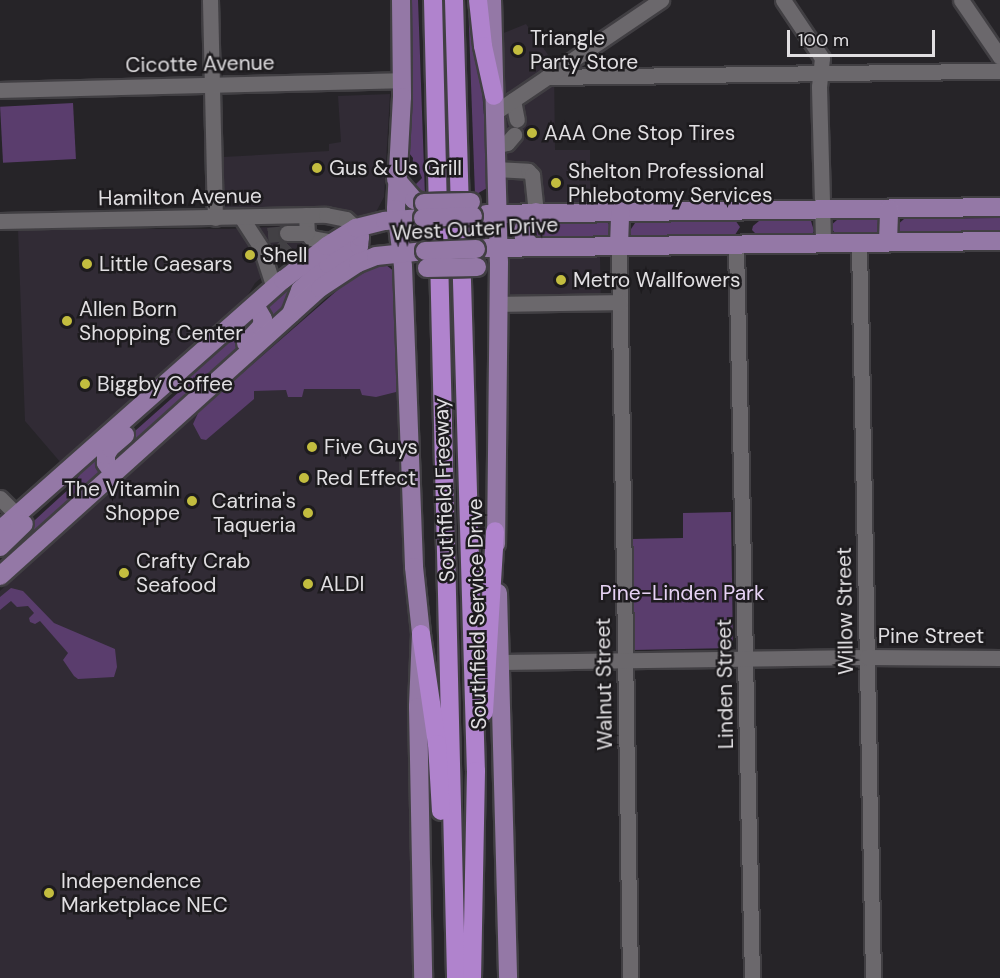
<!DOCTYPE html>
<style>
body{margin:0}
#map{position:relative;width:1000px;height:978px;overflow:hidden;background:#262428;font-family:"DM Sans",sans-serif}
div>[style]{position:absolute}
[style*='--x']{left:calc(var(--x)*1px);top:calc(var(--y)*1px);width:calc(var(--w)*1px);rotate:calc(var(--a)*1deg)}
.built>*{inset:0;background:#312b35}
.green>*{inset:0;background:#5a3d6d;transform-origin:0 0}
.minor-tunnel>*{height:15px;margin-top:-7.5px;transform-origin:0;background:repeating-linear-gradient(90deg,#424044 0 15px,transparent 0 23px)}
.roads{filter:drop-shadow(2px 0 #413f43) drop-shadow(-2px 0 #413f43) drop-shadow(0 2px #413f43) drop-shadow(0 -2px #413f43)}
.minor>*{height:15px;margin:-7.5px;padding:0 7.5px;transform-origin:7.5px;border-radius:7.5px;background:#6b686c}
.major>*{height:18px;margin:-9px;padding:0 9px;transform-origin:9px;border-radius:9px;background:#9478a6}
.highway>*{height:18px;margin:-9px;padding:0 9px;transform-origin:9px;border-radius:9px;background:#b083cd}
.bridges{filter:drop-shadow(2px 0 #413f43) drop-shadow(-2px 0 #413f43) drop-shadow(0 2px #413f43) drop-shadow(0 -2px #413f43)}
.major-bridge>*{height:18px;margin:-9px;padding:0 9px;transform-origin:9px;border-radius:9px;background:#9478a6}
.dots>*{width:16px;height:16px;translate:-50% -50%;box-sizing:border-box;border:3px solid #1d1b1e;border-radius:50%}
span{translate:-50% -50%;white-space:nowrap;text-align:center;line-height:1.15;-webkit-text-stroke:5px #1d1b1e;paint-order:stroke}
.poi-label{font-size:21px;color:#e1dfe2}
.left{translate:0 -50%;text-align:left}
.right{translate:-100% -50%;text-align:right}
.street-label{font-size:21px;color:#e1dfe2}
.park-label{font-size:21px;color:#e6d2f4}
.scale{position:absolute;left:787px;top:30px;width:148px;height:27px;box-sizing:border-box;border:3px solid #e1dfe2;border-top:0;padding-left:8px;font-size:18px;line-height:21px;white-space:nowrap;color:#e1dfe2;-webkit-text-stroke:4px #1d1b1e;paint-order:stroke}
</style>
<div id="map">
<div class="built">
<i style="clip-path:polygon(526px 24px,554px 63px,555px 150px,590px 150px,590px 206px,511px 206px,504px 196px,501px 34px)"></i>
<i style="clip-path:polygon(390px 94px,384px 197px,376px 212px,359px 217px,340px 208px,225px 211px,223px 157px,329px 151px,329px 144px,341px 142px,338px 96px)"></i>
<i style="clip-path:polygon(313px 225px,314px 233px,255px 283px,240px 308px,61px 463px,25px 421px,18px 229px,227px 229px)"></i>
<i style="clip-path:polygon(516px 256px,600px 256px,601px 311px,503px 311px,504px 270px,508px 260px)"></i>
<i style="clip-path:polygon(387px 264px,405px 417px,418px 978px,0 978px,0 591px,168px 436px,348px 281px,374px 267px)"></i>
</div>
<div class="green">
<i style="clip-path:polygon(408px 0,418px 0,425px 196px,422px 197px,408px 182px,416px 184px,422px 178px,420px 173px,412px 172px,413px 158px,409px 153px)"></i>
<i style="clip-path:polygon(468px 0,475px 0,489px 179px,487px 188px,475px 195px)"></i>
<i style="left:73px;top:103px;width:56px;height:73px;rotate:87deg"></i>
<i style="clip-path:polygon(1000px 218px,1000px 234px,900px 234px,896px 226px,904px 219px)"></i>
<i style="clip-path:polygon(735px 220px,740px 227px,733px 238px,634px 239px,629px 232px,635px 223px)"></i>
<i style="clip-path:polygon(837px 220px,878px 220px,881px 223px,880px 233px,877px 235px,836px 235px,830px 226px)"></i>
<i style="clip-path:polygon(759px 221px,811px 221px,814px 231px,811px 236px,759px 237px,752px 230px,753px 226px)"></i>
<i style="clip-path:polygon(607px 222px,615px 231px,609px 240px,534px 241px,529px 226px,547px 222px)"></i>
<i style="clip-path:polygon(386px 265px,395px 272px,400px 387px,396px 392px,376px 397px,362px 395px,360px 389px,304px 389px,302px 397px,288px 397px,286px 390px,254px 391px,254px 399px,206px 440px,201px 439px,193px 424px,199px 411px,348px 281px,375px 267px)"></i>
<i style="clip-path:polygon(304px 274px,284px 314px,272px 320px,267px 308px)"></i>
<i style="clip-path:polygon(253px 320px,256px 320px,256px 331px,193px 387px,178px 408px,114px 460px,117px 447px,180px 391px,194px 371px)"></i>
<i style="clip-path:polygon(97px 459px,105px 472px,12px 554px,7px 555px,4px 552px,12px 541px,71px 487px,83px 470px)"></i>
<i style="clip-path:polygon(731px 512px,733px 648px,633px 650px,632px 539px,683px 538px,683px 513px)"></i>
<i style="clip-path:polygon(11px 588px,23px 591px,54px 623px,115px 649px,117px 667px,114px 677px,78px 679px,74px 676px,63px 660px,68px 653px,40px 621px,35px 624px,30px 622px,29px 618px,34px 613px,28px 606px,17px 607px,11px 601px,0 610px,0 597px)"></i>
</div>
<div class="minor-tunnel">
<i style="--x:268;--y:235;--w:19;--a:-6"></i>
<i style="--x:277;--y:254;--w:18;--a:-43"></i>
</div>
<div class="roads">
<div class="minor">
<i style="--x:210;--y:0;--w:218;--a:88.7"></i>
<i style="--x:783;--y:0;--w:70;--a:56.1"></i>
<i style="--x:822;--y:58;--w:29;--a:96"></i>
<i style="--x:819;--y:87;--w:156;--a:88.5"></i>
<i style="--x:961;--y:0;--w:69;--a:55.6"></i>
<i style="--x:547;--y:77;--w:453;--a:-0.8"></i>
<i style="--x:0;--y:90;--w:402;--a:-1.4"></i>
<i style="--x:513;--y:100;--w:20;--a:79"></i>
<i style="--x:494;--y:113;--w:202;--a:-34.1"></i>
<i style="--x:495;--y:146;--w:12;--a:-14"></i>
<i style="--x:507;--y:143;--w:11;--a:-49"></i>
<i style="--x:495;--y:169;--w:33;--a:3"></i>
<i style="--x:528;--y:171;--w:6;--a:45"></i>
<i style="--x:532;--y:175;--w:37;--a:84"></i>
<i style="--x:306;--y:215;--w:18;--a:87"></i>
<i style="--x:307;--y:233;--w:6;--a:51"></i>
<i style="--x:311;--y:238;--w:22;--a:10"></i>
<i style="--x:241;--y:217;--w:37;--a:57"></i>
<i style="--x:261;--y:248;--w:42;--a:72"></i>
<i style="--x:0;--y:221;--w:326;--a:-1.1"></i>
<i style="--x:326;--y:215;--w:20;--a:11"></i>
<i style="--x:346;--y:219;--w:13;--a:42"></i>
<i style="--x:287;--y:233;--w:20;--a:0"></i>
<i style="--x:859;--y:243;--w:735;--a:88.91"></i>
<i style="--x:736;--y:245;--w:733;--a:88.75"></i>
<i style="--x:619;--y:246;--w:732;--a:89.14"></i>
<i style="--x:499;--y:304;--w:121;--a:-0.9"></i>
<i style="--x:0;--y:498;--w:24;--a:45"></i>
<i style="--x:501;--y:662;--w:366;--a:-0.8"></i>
<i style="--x:867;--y:657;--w:133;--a:0.4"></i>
</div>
<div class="major">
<i style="--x:401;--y:0;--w:97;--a:89.4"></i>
<i style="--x:402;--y:97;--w:112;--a:93.1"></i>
<i style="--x:396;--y:209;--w:57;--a:83"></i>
<i style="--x:403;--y:266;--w:301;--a:87.9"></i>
<i style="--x:414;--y:567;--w:67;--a:84"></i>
<i style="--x:421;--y:634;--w:73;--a:92.4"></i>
<i style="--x:418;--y:707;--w:271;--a:88.9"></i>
<i style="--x:492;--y:0;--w:262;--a:88.5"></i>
<i style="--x:499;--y:262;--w:282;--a:90.6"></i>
<i style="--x:396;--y:179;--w:28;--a:49"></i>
<i style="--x:414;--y:200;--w:10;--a:17"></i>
<i style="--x:486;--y:214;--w:514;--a:-0.78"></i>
<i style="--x:888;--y:242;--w:33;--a:-88"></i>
<i style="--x:619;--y:246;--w:35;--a:-88"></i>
<i style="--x:532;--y:247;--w:12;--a:-132"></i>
<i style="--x:524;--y:238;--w:7;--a:-98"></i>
<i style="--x:523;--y:231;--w:9;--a:-72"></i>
<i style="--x:526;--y:222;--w:14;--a:-45"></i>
<i style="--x:486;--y:248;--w:514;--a:-0.78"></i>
<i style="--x:291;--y:314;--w:26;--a:-69"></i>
<i style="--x:300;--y:290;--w:38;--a:-43"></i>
<i style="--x:328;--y:264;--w:36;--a:-30"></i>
<i style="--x:359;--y:246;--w:9;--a:-84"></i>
<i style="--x:360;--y:237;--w:10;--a:-114"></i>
<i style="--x:246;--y:343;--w:22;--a:-47"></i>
<i style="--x:261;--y:327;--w:8;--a:-76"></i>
<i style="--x:263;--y:319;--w:16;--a:-120"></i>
<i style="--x:114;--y:474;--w:14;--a:-126"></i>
<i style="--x:106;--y:463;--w:8;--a:-90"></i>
<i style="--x:106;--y:455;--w:8;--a:-60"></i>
<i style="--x:110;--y:448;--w:20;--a:-41"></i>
<i style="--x:0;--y:530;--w:378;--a:-41.5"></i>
<i style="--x:283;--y:280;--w:56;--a:-37.7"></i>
<i style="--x:327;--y:246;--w:34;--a:-32"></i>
<i style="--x:356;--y:228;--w:30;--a:-14"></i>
<i style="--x:385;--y:221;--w:38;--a:-5"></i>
<i style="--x:0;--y:547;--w:33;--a:-44"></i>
<i style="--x:0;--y:576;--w:431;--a:-42"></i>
<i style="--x:320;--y:288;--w:45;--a:-33.3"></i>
<i style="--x:358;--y:263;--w:19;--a:-21"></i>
<i style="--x:376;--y:256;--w:49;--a:-5.8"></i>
<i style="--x:498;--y:593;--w:385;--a:88.5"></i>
</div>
<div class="highway">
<i style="--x:433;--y:0;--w:978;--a:88.65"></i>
<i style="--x:454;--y:0;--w:771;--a:88.37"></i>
<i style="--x:476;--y:771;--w:207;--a:91.1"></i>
<i style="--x:478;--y:0;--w:46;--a:83.8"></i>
<i style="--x:483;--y:46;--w:51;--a:77.6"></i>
<i style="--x:421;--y:634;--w:111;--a:81.7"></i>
<i style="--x:437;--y:744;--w:67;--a:86.6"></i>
<i style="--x:484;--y:712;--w:181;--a:-86.5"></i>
</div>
</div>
<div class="bridges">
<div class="major-bridge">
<i style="--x:424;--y:203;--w:47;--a:-1.2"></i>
<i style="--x:423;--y:218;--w:50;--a:-2.3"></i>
<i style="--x:425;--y:251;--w:51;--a:-2.2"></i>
<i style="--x:427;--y:268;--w:50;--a:-1.1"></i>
</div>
</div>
<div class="dots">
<i style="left:518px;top:50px;background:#c3bd3f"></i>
<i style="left:532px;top:133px;background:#c3bd3f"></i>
<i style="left:317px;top:168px;background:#c3bd3f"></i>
<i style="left:556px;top:183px;background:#c3bd3f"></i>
<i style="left:250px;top:255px;background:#c3bd3f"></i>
<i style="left:87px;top:264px;background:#c3bd3f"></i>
<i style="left:561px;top:280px;background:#c3bd3f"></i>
<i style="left:67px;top:321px;background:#c3bd3f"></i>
<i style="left:85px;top:384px;background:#c3bd3f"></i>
<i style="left:312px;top:447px;background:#c3bd3f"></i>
<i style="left:304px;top:478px;background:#c3bd3f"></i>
<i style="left:192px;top:501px;background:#c3bd3f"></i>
<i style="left:308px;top:513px;background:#c3bd3f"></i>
<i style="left:124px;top:573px;background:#c3bd3f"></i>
<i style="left:308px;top:584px;background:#c3bd3f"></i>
<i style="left:49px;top:893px;background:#c3bd3f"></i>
</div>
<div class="poi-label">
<span class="left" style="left:530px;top:50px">Triangle<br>Party Store</span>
<span class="left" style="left:544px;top:133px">AAA One Stop Tires</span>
<span class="left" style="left:329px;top:168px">Gus &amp; Us Grill</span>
<span class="left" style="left:568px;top:183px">Shelton Professional<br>Phlebotomy Services</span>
<span class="left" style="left:262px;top:255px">Shell</span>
<span class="left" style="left:99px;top:264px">Little Caesars</span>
<span class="left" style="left:573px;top:280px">Metro Wallfowers</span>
<span class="left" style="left:79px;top:321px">Allen Born<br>Shopping Center</span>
<span class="left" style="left:97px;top:384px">Biggby Coffee</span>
<span class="left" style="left:324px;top:447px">Five Guys</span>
<span class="left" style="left:316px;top:478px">Red Effect</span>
<span class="right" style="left:180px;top:501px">The Vitamin<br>Shoppe</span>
<span class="right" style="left:296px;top:513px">Catrina's<br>Taqueria</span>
<span class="left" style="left:136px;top:573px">Crafty Crab<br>Seafood</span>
<span class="left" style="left:320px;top:584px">ALDI</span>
<span class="left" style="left:61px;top:893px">Independence<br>Marketplace NEC</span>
</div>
<div class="street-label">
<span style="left:200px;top:64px;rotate:-1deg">Cicotte Avenue</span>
<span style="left:180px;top:197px;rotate:-1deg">Hamilton Avenue</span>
<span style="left:475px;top:229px;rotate:-3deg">West Outer Drive</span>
<span style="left:444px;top:490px;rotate:-92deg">Southfield Freeway</span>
<span style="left:845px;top:611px;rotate:-91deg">Willow Street</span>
<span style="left:477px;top:614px;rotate:-91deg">Southfield Service Drive</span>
<span style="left:931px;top:636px">Pine Street</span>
<span style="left:604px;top:684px;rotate:-91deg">Walnut Street</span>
<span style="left:725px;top:684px;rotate:-91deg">Linden Street</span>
</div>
<div class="park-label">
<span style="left:682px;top:593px">Pine-Linden Park</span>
</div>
<div class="scale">100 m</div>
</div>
